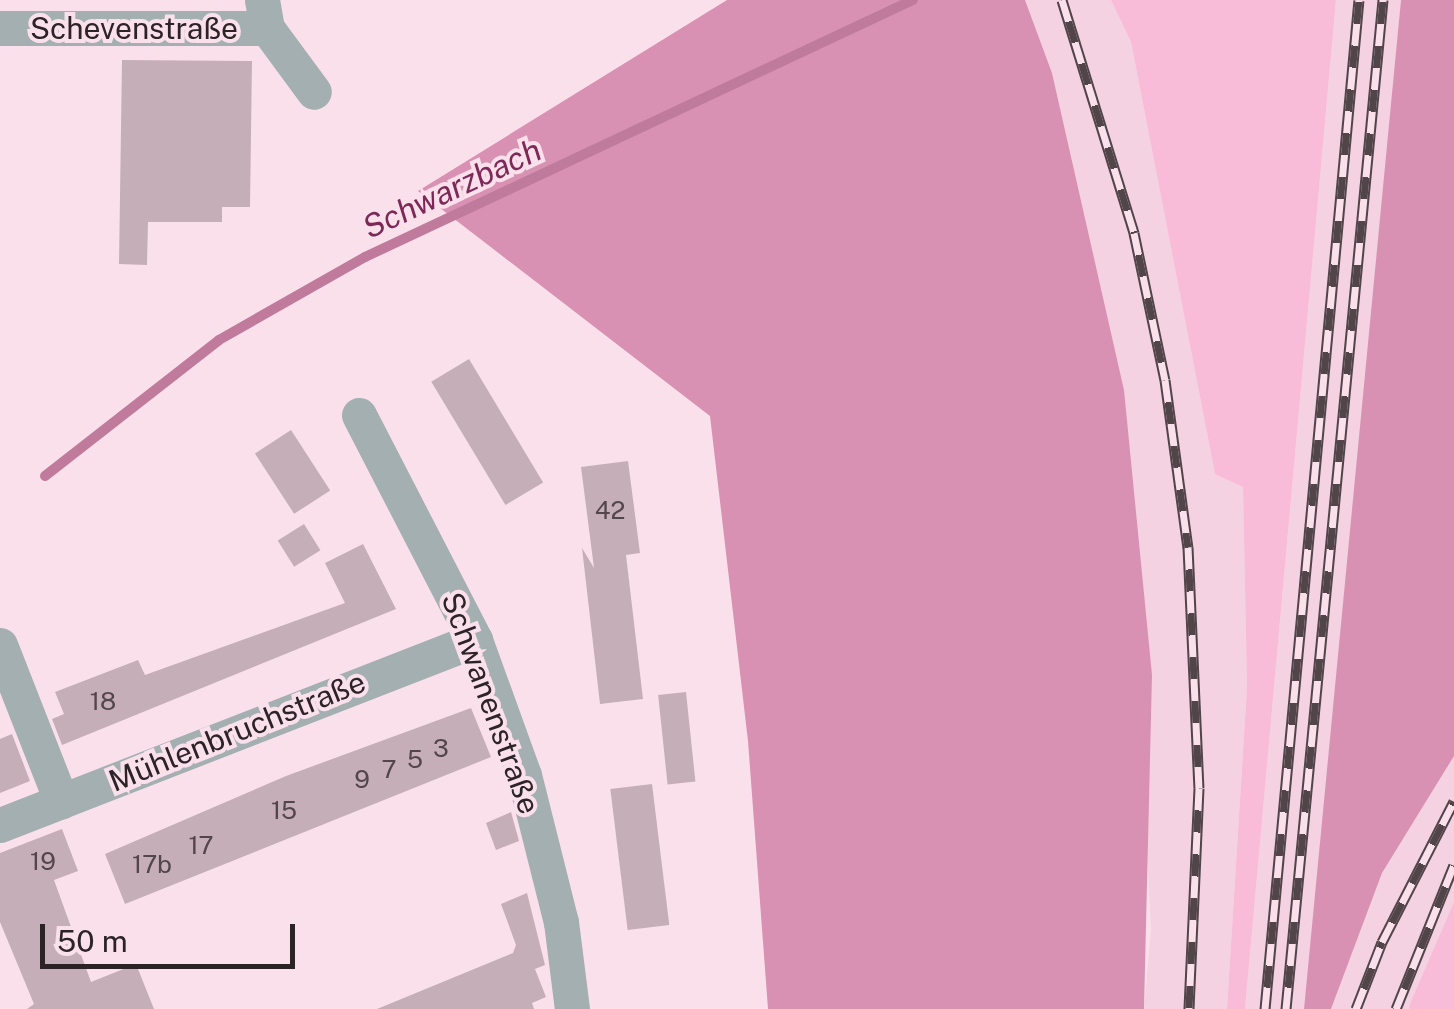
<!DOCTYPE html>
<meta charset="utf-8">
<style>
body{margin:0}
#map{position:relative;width:1454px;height:1009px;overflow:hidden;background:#fae0eb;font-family:"Public Sans",sans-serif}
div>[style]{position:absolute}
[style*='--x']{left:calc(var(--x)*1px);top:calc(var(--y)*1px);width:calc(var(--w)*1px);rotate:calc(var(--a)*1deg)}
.built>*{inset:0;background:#f4d2e1}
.green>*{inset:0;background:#f9bcd8}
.forest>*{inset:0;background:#d891b3}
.stream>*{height:10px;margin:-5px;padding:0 5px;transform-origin:5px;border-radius:5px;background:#c07a9c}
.building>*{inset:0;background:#c6aeb9;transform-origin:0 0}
.minor>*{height:35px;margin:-17.5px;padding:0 17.5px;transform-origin:17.5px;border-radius:17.5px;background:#a3afb0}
.rail>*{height:11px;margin-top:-5.5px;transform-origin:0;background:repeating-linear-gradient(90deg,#fae0eb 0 22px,#51454a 0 44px);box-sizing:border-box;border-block:2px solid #51454a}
span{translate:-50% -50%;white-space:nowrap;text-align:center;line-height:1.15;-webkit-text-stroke:8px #fae0eb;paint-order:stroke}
.number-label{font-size:25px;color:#52464c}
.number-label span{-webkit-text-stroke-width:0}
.street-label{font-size:30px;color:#2c2327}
.water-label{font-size:32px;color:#7c2957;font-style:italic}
.scale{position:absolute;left:40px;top:924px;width:255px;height:45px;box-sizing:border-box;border:5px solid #2c2327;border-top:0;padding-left:12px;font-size:30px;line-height:35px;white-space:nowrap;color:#2c2327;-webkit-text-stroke:8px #fae0eb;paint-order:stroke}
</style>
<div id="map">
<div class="built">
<i style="clip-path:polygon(1025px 0,1111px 0,1131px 42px,1215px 474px,1243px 486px,1247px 687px,1227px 1009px,1144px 1009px,1151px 930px,1124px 390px,1052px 73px)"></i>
<i style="clip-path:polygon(1336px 0,1401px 0,1365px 410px,1304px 1009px,1245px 1009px)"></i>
<i style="clip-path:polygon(1454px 756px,1454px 902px,1409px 1009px,1331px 1009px,1382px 873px)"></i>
</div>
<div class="green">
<i style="clip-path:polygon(1111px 0,1336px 0,1245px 1009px,1227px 1009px,1247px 687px,1243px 487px,1215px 474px,1131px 42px)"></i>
<i style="clip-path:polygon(1454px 902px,1454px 1009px,1409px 1009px,1410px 1004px)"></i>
</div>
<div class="forest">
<i style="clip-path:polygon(727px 0,1025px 0,1052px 73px,1124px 390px,1152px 675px,1144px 1009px,768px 1009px,748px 741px,710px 416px,418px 191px)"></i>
<i style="clip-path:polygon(1401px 0,1454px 0,1454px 756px,1382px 873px,1331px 1009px,1304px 1009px)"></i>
</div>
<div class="stream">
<i style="--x:45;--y:476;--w:221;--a:-38"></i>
<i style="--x:219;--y:340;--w:168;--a:-29.6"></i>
<i style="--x:365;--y:257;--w:605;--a:-25.13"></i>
</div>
<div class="building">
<i style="clip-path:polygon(122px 60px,252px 61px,250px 207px,222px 207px,222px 222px,148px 222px,147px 265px,119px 264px)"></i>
<i style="left:469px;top:359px;width:144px;height:44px;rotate:59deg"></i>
<i style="left:291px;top:430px;width:72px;height:43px;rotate:57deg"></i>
<i style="clip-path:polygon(628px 461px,640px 553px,626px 555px,643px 699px,600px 704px,582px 548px,594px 568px,581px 467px)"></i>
<i style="left:304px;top:524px;width:31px;height:31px;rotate:58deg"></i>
<i style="clip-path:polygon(363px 544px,396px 609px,62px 745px,52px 719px,64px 714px,55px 692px,138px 660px,145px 675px,345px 603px,325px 563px)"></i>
<i style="left:686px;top:692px;width:90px;height:28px;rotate:84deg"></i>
<i style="clip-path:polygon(471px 708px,491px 757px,125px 904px,105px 854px,286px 776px)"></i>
<i style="clip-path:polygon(12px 734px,30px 781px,0 793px,0 739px)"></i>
<i style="left:652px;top:784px;width:142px;height:42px;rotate:83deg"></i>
<i style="clip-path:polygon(511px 812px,519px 841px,496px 850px,486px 823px)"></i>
<i style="clip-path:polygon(62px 829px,78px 871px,54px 880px,91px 982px,136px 964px,154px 1009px,27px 1009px,34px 1004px,0 922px,0 853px)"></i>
<i style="clip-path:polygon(527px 893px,545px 965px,535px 969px,546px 997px,532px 1003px,534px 1009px,377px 1009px,513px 953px,516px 945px,501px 904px)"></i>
</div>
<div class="minor">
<i style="--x:262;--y:0;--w:28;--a:80"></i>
<i style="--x:267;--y:28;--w:79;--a:53.7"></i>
<i style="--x:0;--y:28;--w:267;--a:0"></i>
<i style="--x:359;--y:415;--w:253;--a:62.7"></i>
<i style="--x:475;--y:640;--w:144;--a:70.1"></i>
<i style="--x:524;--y:775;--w:152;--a:75.9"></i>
<i style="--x:561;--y:922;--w:88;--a:82.8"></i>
<i style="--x:0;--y:645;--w:168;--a:68.6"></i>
<i style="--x:0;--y:825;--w:510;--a:-21.28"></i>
</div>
<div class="rail">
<i style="--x:1062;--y:0;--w:244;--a:72.8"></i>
<i style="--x:1134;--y:233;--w:150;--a:78.1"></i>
<i style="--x:1165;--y:380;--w:169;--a:82.2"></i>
<i style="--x:1188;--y:547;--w:241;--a:87.4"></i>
<i style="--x:1199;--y:788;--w:221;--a:92.6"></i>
<i style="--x:1265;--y:1009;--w:1013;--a:-84.68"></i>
<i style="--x:1286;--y:1009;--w:1014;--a:-84.51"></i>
<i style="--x:1356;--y:1009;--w:72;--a:-68.8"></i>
<i style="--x:1382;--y:942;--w:158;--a:-62.9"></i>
<i style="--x:1396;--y:1009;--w:155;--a:-68.1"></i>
</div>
<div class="number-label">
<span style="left:610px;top:510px">42</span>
<span style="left:103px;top:701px">18</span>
<span style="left:441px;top:748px">3</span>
<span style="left:415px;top:759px">5</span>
<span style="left:389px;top:769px">7</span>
<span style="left:362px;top:779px">9</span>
<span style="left:284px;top:810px">15</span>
<span style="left:201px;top:845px">17</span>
<span style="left:43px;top:861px">19</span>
<span style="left:152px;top:864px">17b</span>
</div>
<div class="street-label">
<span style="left:134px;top:28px">Schevenstraße</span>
<span style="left:491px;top:703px;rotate:70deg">Schwanenstraße</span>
<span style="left:237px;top:731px;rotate:-22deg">Mühlenbruchstraße</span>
</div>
<div class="water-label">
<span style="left:452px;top:189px;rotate:-25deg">Schwarzbach</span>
</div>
<div class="scale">50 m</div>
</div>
